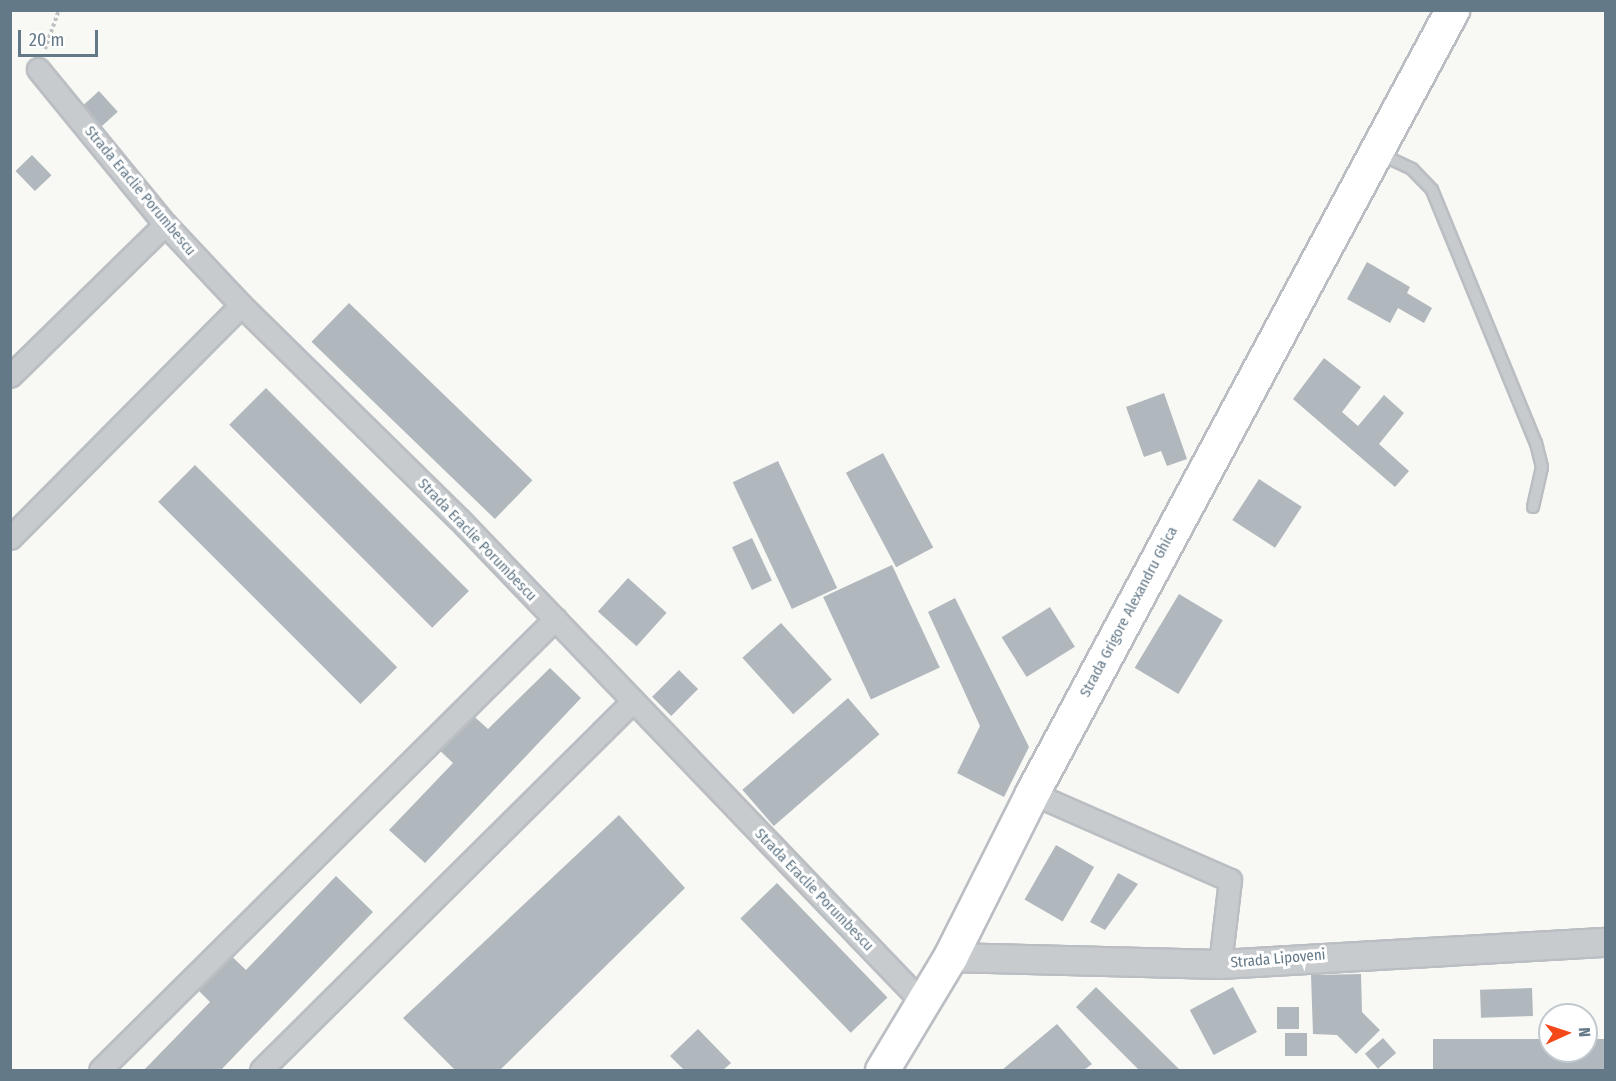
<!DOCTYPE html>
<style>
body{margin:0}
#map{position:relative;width:1616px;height:1081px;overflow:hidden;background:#f8f8f4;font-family:"Fira Sans Condensed",sans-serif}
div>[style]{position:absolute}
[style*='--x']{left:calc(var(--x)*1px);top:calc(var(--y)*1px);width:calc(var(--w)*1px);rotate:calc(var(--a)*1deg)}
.building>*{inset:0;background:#b0b8be;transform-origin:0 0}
.path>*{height:4px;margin-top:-2px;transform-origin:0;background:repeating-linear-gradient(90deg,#bec1c3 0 3px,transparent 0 6px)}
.roads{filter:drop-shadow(2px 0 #babec2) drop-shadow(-2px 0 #babec2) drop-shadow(0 2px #babec2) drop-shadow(0 -2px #babec2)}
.service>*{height:10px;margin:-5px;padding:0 5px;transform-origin:5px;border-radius:5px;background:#c7cbce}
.minor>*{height:21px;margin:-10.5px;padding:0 10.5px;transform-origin:10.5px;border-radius:10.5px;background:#c7cbce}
.tertiary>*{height:27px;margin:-13.5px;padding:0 13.5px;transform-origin:13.5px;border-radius:13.5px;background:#c7cbce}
.primary>*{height:33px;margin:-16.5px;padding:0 16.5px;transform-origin:16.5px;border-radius:16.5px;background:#fff}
span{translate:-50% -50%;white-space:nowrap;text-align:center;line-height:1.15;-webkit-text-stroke:6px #fff;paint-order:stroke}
.street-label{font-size:15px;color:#647988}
.frame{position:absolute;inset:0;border:12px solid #647988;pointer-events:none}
.north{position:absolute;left:1538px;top:1003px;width:60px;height:60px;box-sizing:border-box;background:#fff;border:2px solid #c1c9cf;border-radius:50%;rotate:87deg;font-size:16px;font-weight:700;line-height:24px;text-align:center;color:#647988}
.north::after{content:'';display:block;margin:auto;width:21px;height:27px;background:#f44818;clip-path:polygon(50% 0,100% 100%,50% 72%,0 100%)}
.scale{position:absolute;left:18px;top:30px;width:80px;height:27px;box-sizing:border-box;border:3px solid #647988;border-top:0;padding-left:8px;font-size:18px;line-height:21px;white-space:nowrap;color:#647988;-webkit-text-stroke:4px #fff;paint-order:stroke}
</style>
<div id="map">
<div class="building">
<i style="left:99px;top:91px;width:28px;height:25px;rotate:48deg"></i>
<i style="left:32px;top:155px;width:28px;height:23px;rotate:46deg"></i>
<i style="clip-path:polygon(1367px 262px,1410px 287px,1407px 293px,1432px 308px,1424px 323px,1398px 308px,1390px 323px,1347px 299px)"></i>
<i style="left:349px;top:303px;width:255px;height:54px;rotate:44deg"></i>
<i style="clip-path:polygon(1324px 358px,1361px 387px,1342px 412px,1358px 426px,1384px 395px,1404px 413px,1379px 444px,1409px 471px,1395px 487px,1293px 399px)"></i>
<i style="left:266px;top:388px;width:287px;height:52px;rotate:45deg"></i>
<i style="clip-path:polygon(1164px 393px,1187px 459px,1167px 466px,1161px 451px,1144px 457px,1126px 407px)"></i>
<i style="left:883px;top:453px;width:107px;height:42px;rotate:62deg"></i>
<i style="left:778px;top:461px;width:140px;height:50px;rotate:65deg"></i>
<i style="left:195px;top:465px;width:286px;height:52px;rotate:45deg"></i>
<i style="left:1259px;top:479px;width:51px;height:49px;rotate:33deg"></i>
<i style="left:752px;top:538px;width:47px;height:22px;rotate:65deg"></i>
<i style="left:892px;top:565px;width:113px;height:76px;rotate:65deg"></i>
<i style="left:628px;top:578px;width:52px;height:45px;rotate:42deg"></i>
<i style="left:1179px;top:594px;width:51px;height:86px;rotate:31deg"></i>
<i style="clip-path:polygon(955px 598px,1029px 747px,1004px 797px,957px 773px,980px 726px,928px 612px)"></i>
<i style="left:1050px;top:607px;width:47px;height:57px;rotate:58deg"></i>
<i style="left:781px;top:623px;width:76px;height:52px;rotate:48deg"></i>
<i style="clip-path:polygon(550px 668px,581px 698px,425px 863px,389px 830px,453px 763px,435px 746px,468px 711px,488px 729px)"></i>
<i style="left:679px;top:670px;width:27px;height:38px;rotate:45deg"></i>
<i style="left:848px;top:698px;width:48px;height:140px;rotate:49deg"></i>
<i style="clip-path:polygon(619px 815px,685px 888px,500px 1070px,455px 1070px,403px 1018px)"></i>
<i style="left:1056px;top:845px;width:44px;height:63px;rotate:30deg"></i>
<i style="clip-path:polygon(1118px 873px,1138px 884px,1105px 930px,1090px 922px)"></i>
<i style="clip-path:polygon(336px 876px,373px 912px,221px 1070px,144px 1070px,210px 1002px,190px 982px,223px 948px,246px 970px)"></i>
<i style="left:777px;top:883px;width:159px;height:51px;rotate:46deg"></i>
<i style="clip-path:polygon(1361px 974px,1362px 1012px,1380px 1030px,1356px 1054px,1337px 1035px,1313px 1034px,1311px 975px)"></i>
<i style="clip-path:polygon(1096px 987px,1180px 1070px,1139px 1070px,1076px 1007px)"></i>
<i style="left:1233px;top:987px;width:51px;height:49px;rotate:62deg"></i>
<i style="left:1532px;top:988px;width:28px;height:52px;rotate:88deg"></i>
<i style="left:1277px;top:1007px;width:22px;height:22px"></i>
<i style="clip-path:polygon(1057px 1024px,1092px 1064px,1084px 1070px,1002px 1070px)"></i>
<i style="clip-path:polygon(698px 1029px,731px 1063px,723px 1070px,684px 1070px,670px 1056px)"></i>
<i style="left:1307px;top:1033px;width:23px;height:22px;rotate:90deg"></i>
<i style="left:1383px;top:1038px;width:20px;height:24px;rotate:49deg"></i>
<i style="clip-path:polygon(1433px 1039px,1550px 1039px,1550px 1051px,1586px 1051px,1586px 1039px,1606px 1039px,1606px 1070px,1433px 1070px)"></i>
</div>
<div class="path">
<i style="--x:45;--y:49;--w:41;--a:-70.3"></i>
</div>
<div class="roads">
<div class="service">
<i style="--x:1380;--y:154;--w:35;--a:25"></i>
<i style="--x:1412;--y:169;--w:29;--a:46"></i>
<i style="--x:1432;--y:190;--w:274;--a:67.7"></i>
<i style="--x:1536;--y:443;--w:25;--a:76"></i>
<i style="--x:1542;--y:467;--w:41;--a:102.7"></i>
</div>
<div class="minor">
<i style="--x:38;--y:69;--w:200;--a:50.7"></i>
<i style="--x:165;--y:224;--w:111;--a:46.8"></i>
<i style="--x:241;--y:305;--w:305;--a:44.5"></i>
<i style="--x:459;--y:519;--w:672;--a:46.21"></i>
<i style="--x:10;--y:376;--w:217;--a:-44.4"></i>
<i style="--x:10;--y:538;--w:328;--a:-45.2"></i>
<i style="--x:1032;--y:793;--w:216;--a:23.7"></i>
<i style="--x:1230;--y:880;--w:85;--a:96.8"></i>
<i style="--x:100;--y:1070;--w:641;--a:-44.75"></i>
<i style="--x:261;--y:1070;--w:524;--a:-44.77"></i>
</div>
<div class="tertiary">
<i style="--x:950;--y:957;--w:270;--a:1.5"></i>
<i style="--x:1220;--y:964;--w:387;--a:-3.3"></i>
</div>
<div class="primary">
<i style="--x:882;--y:1070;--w:132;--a:-59"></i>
<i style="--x:950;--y:957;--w:183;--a:-63.4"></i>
<i style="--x:1032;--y:793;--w:889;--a:-61.79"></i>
</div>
</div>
<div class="street-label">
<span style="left:140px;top:191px;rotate:50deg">Strada Eraclie Porumbescu</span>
<span style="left:477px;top:540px;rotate:46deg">Strada Eraclie Porumbescu</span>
<span style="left:1129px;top:612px;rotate:-62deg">Strada Grigore Alexandru Ghica</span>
<span style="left:814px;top:890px;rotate:46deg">Strada Eraclie Porumbescu</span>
<span style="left:1278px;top:959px;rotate:-5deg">Strada Lipoveni</span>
</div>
<div class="frame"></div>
<div class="north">N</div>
<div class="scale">20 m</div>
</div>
